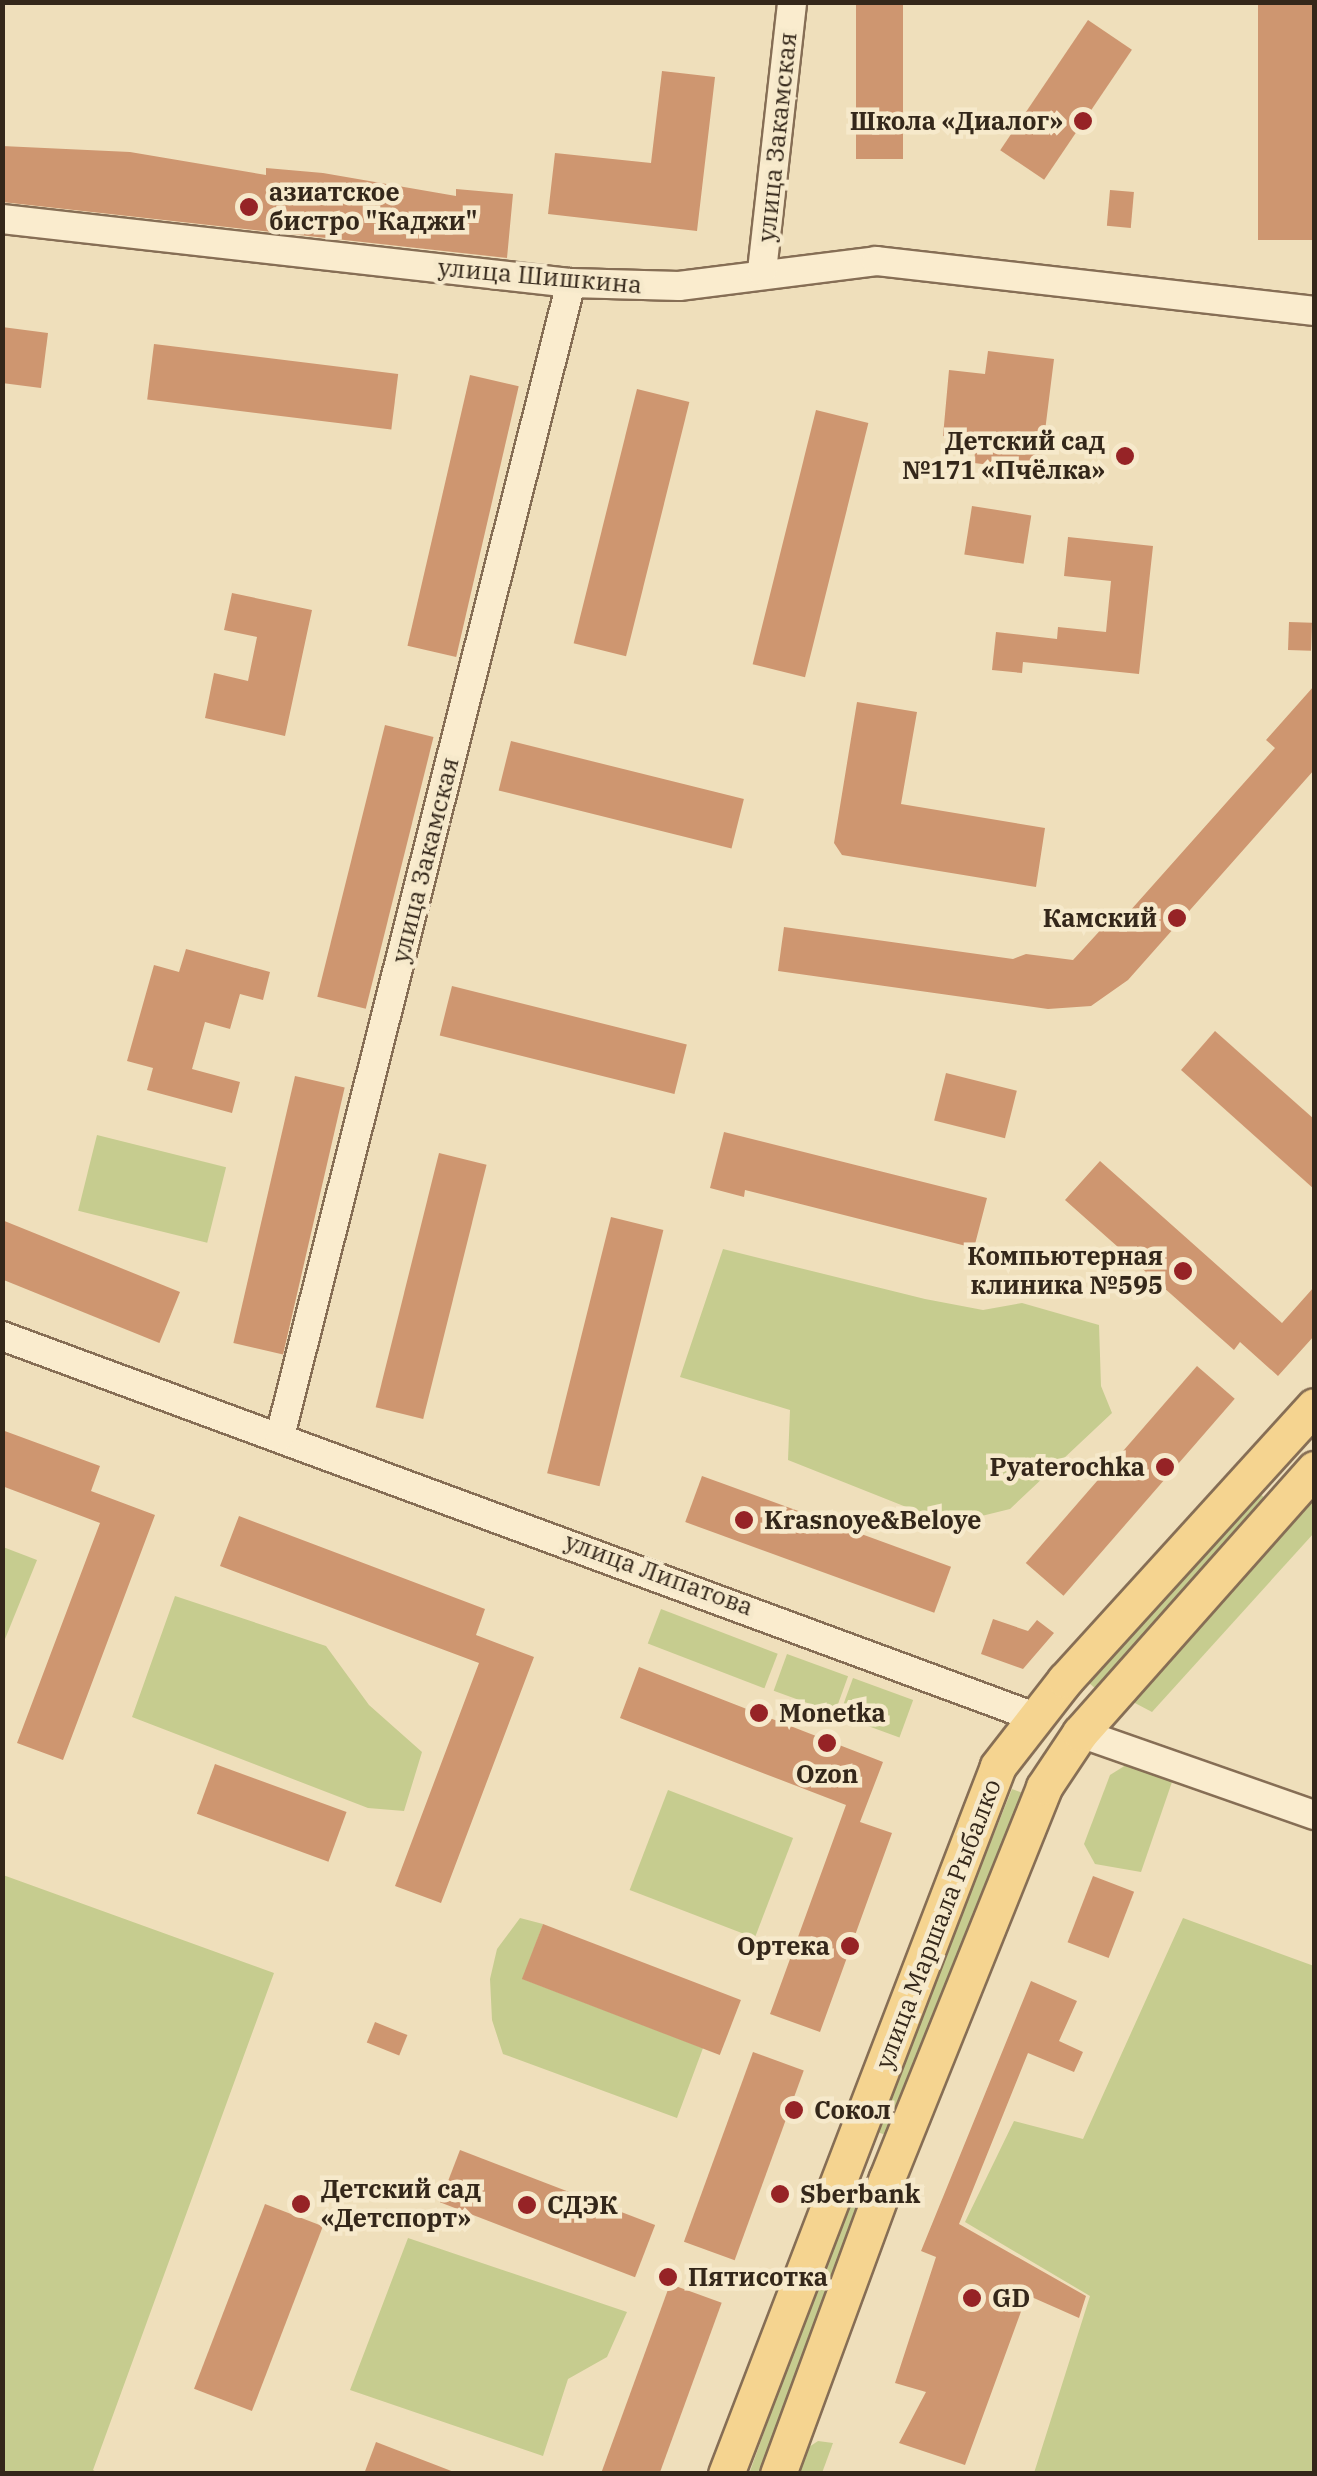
<!DOCTYPE html>
<meta charset="utf-8">
<style>
body{margin:0}
#map{position:relative;width:1317px;height:2476px;overflow:hidden;background:#efdfbb;font-family:"IBM Plex Serif",serif}
div>[style]{position:absolute}
[style*='--x']{left:calc(var(--x)*1px);top:calc(var(--y)*1px);width:calc(var(--w)*1px);rotate:calc(var(--a)*1deg)}
.green>*{inset:0;background:#c6cc8f;transform-origin:0 0}
.building>*{inset:0;background:#ce9670;transform-origin:0 0}
.roads{filter:drop-shadow(2px 0 #866e55) drop-shadow(-2px 0 #866e55) drop-shadow(0 2px #866e55) drop-shadow(0 -2px #866e55)}
.minor>*{height:28px;margin:-14px;padding:0 14px;transform-origin:14px;border-radius:14px;background:#faecce}
.major>*{height:35px;margin:-17.5px;padding:0 17.5px;transform-origin:17.5px;border-radius:17.5px;background:#f5d490}
.dots>*{width:28px;height:28px;translate:-50% -50%;box-sizing:border-box;border:5px solid #f6e9cb;border-radius:50%}
span{translate:-50% -50%;white-space:nowrap;text-align:center;line-height:1.15;-webkit-text-stroke:9px #f6e9cb;paint-order:stroke}
.poi-label{font-size:25px;color:#34271a;font-weight:700}
.right{translate:-100% -50%;text-align:right}
.left{translate:0 -50%;text-align:left}
.street-label{font-size:25px;color:#34271a}
.frame{position:absolute;inset:0;border:5px solid #34271a;pointer-events:none}
</style>
<div id="map">
<div class="green">
<i style="left:97px;top:1135px;width:133px;height:78px;rotate:14deg"></i>
<i style="clip-path:polygon(723px 1249px,925px 1299px,983px 1310px,1022px 1303px,1099px 1325px,1101px 1386px,1112px 1413px,1010px 1509px,949px 1524px,788px 1460px,790px 1410px,680px 1377px)"></i>
<i style="left:1257px;top:1491px;width:13px;height:255px;rotate:42deg"></i>
<i style="clip-path:polygon(1314px 1498px,1314px 1533px,1152px 1712px,1133px 1702px)"></i>
<i style="clip-path:polygon(3px 1547px,37px 1560px,3px 1644px,2px 1547px)"></i>
<i style="clip-path:polygon(175px 1596px,326px 1646px,369px 1705px,422px 1752px,404px 1811px,368px 1808px,132px 1717px)"></i>
<i style="left:661px;top:1609px;width:125px;height:37px;rotate:21deg"></i>
<i style="left:787px;top:1654px;width:65px;height:39px;rotate:20deg"></i>
<i style="left:853px;top:1678px;width:64px;height:40px;rotate:20deg"></i>
<i style="clip-path:polygon(1126px 1765px,1172px 1782px,1141px 1872px,1095px 1864px,1084px 1844px,1110px 1775px)"></i>
<i style="clip-path:polygon(1012px 1789px,1023px 1793px,888px 2136px,875px 2131px)"></i>
<i style="left:668px;top:1790px;width:134px;height:107px;rotate:21deg"></i>
<i style="clip-path:polygon(3px 1875px,274px 1973px,93px 2470px,98px 2473px,3px 2473px)"></i>
<i style="clip-path:polygon(520px 1918px,543px 1924px,523px 1979px,703px 2048px,677px 2118px,503px 2054px,492px 2020px,490px 1979px,497px 1949px)"></i>
<i style="clip-path:polygon(1183px 1918px,1314px 1966px,1314px 2473px,1034px 2473px,1090px 2296px,965px 2222px,1014px 2121px,1083px 2139px)"></i>
<i style="clip-path:polygon(849px 2198px,862px 2202px,762px 2473px,749px 2474px)"></i>
<i style="clip-path:polygon(408px 2238px,627px 2312px,607px 2357px,568px 2379px,543px 2456px,350px 2390px)"></i>
<i style="clip-path:polygon(818px 2441px,833px 2443px,822px 2473px,796px 2474px,806px 2449px)"></i>
</div>
<div class="building">
<i style="left:856px;top:2px;width:47px;height:157px"></i>
<i style="left:1258px;top:2px;width:54px;height:238px"></i>
<i style="left:1088px;top:20px;width:53px;height:157px;rotate:34deg"></i>
<i style="clip-path:polygon(662px 71px,715px 77px,697px 231px,548px 214px,555px 153px,651px 163px)"></i>
<i style="clip-path:polygon(2px 146px,130px 152px,266px 175px,266px 168px,323px 173px,456px 196px,456px 189px,513px 194px,507px 258px,2px 202px)"></i>
<i style="left:1110px;top:190px;width:24px;height:36px;rotate:5deg"></i>
<i style="clip-path:polygon(2px 327px,48px 333px,41px 388px,2px 383px)"></i>
<i style="left:154px;top:344px;width:246px;height:56px;rotate:7deg"></i>
<i style="clip-path:polygon(988px 351px,1054px 359px,1040px 471px,974px 463px,976px 441px,943px 436px,949px 370px,985px 374px)"></i>
<i style="left:470px;top:375px;width:50px;height:278px;rotate:13deg"></i>
<i style="left:637px;top:389px;width:54px;height:262px;rotate:14deg"></i>
<i style="left:816px;top:410px;width:54px;height:262px;rotate:14deg"></i>
<i style="left:972px;top:506px;width:60px;height:49px;rotate:9deg"></i>
<i style="clip-path:polygon(1068px 537px,1153px 546px,1139px 674px,1023px 662px,1022px 673px,992px 670px,996px 632px,1057px 639px,1058px 627px,1106px 632px,1111px 581px,1064px 576px)"></i>
<i style="clip-path:polygon(232px 593px,312px 610px,285px 736px,205px 718px,214px 673px,248px 681px,257px 637px,224px 630px)"></i>
<i style="left:1289px;top:622px;width:23px;height:28px;rotate:2deg"></i>
<i style="clip-path:polygon(1314px 686px,1314px 770px,1128px 980px,1091px 1006px,1048px 1009px,778px 971px,784px 927px,1013px 959px,1026px 954px,1073px 960px,1106px 924px,1121px 921px,1275px 748px,1266px 740px)"></i>
<i style="clip-path:polygon(857px 702px,917px 712px,901px 804px,1045px 828px,1036px 887px,842px 855px,834px 843px)"></i>
<i style="left:385px;top:725px;width:50px;height:280px;rotate:14deg"></i>
<i style="left:511px;top:741px;width:240px;height:51px;rotate:14deg"></i>
<i style="clip-path:polygon(186px 949px,270px 972px,263px 1000px,240px 994px,230px 1029px,205px 1022px,192px 1069px,240px 1082px,232px 1113px,147px 1090px,153px 1068px,127px 1061px,154px 965px,179px 972px)"></i>
<i style="left:452px;top:986px;width:242px;height:51px;rotate:14deg"></i>
<i style="clip-path:polygon(1215px 1031px,1314px 1119px,1314px 1189px,1181px 1070px)"></i>
<i style="left:946px;top:1073px;width:73px;height:49px;rotate:14deg"></i>
<i style="left:295px;top:1076px;width:51px;height:274px;rotate:13deg"></i>
<i style="clip-path:polygon(724px 1132px,987px 1198px,974px 1248px,745px 1190px,744px 1197px,710px 1188px)"></i>
<i style="left:439px;top:1153px;width:49px;height:262px;rotate:14deg"></i>
<i style="clip-path:polygon(1100px 1161px,1282px 1323px,1314px 1287px,1314px 1336px,1278px 1376px,1240px 1342px,1234px 1350px,1065px 1200px)"></i>
<i style="left:611px;top:1217px;width:54px;height:264px;rotate:14deg"></i>
<i style="left:2px;top:1220px;width:192px;height:55px;rotate:22deg"></i>
<i style="left:1197px;top:1366px;width:50px;height:261px;rotate:41deg"></i>
<i style="clip-path:polygon(2px 1430px,100px 1466px,91px 1491px,155px 1515px,63px 1760px,17px 1743px,100px 1523px,2px 1486px)"></i>
<i style="left:702px;top:1476px;width:265px;height:49px;rotate:20deg"></i>
<i style="clip-path:polygon(239px 1516px,485px 1609px,476px 1635px,534px 1657px,441px 1903px,395px 1886px,479px 1663px,220px 1566px)"></i>
<i style="clip-path:polygon(993px 1619px,1028px 1631px,1037px 1620px,1054px 1633px,1023px 1669px,981px 1654px)"></i>
<i style="clip-path:polygon(639px 1667px,883px 1762px,860px 1822px,892px 1833px,820px 2032px,770px 2014px,846px 1805px,620px 1718px)"></i>
<i style="left:215px;top:1764px;width:140px;height:53px;rotate:20deg"></i>
<i style="left:1093px;top:1876px;width:44px;height:71px;rotate:21deg"></i>
<i style="left:543px;top:1924px;width:212px;height:59px;rotate:21deg"></i>
<i style="clip-path:polygon(1031px 1981px,1077px 2001px,1059px 2041px,1083px 2052px,1074px 2072px,1028px 2053px,959px 2224px,1086px 2296px,1079px 2318px,1027px 2295px,965px 2465px,899px 2443px,926px 2392px,895px 2383px,936px 2257px,921px 2251px)"></i>
<i style="left:375px;top:2022px;width:35px;height:22px;rotate:22deg"></i>
<i style="left:753px;top:2052px;width:54px;height:202px;rotate:20deg"></i>
<i style="left:460px;top:2150px;width:209px;height:56px;rotate:21deg"></i>
<i style="left:265px;top:2204px;width:62px;height:198px;rotate:21deg"></i>
<i style="left:670px;top:2284px;width:55px;height:203px;rotate:20deg"></i>
<i style="clip-path:polygon(376px 2442px,454px 2472px,454px 2474px,364px 2474px)"></i>
</div>
<div class="roads">
<div class="minor">
<i style="--x:2;--y:219;--w:573;--a:6.42"></i>
<i style="--x:571;--y:283;--w:108;--a:1.6"></i>
<i style="--x:679;--y:286;--w:199;--a:-7.2"></i>
<i style="--x:876;--y:261;--w:441;--a:6.5"></i>
<i style="--x:762;--y:271;--w:271;--a:-83.6"></i>
<i style="--x:2;--y:1336;--w:1101;--a:20.25"></i>
<i style="--x:280;--y:1436;--w:1189;--a:-75.84"></i>
<i style="--x:1080;--y:1733;--w:248;--a:19.3"></i>
</div>
<div class="major">
<i style="--x:726;--y:2474;--w:758;--a:-68.98"></i>
<i style="--x:998;--y:1766;--w:109;--a:-52.1"></i>
<i style="--x:1065;--y:1680;--w:370;--a:-47.7"></i>
<i style="--x:778;--y:2474;--w:315;--a:-69.8"></i>
<i style="--x:887;--y:2178;--w:421;--a:-68.1"></i>
<i style="--x:1044;--y:1787;--w:65;--a:-56.3"></i>
<i style="--x:1080;--y:1733;--w:353;--a:-48.4"></i>
</div>
</div>
<div class="dots">
<i style="left:1083px;top:121px;background:#962326"></i>
<i style="left:249px;top:207px;background:#962326"></i>
<i style="left:1125px;top:456px;background:#962326"></i>
<i style="left:1177px;top:918px;background:#962326"></i>
<i style="left:1183px;top:1271px;background:#962326"></i>
<i style="left:1165px;top:1467px;background:#962326"></i>
<i style="left:744px;top:1520px;background:#962326"></i>
<i style="left:759px;top:1713px;background:#962326"></i>
<i style="left:827px;top:1743px;background:#962326"></i>
<i style="left:850px;top:1946px;background:#962326"></i>
<i style="left:794px;top:2110px;background:#962326"></i>
<i style="left:780px;top:2194px;background:#962326"></i>
<i style="left:301px;top:2204px;background:#962326"></i>
<i style="left:527px;top:2205px;background:#962326"></i>
<i style="left:668px;top:2277px;background:#962326"></i>
<i style="left:972px;top:2298px;background:#962326"></i>
</div>
<div class="poi-label">
<span class="right" style="left:1063px;top:121px">Школа «Диалог»</span>
<span class="left" style="left:269px;top:207px">азиатское<br>бистро "Каджи"</span>
<span class="right" style="left:1105px;top:456px">Детский сад<br>№171 «Пчёлка»</span>
<span class="right" style="left:1157px;top:918px">Камский</span>
<span class="right" style="left:1163px;top:1271px">Компьютерная<br>клиника №595</span>
<span class="right" style="left:1145px;top:1467px">Pyaterochka</span>
<span class="left" style="left:764px;top:1520px">Krasnoye&amp;Beloye</span>
<span class="left" style="left:779px;top:1713px">Monetka</span>
<span style="left:827px;top:1774px">Ozon</span>
<span class="right" style="left:830px;top:1946px">Ортека</span>
<span class="left" style="left:814px;top:2110px">Сокол</span>
<span class="left" style="left:321px;top:2204px">Детский сад<br>«Детспорт»</span>
<span class="left" style="left:800px;top:2194px">Sberbank</span>
<span class="left" style="left:547px;top:2205px">СДЭК</span>
<span class="left" style="left:688px;top:2277px">Пятисотка</span>
<span class="left" style="left:992px;top:2298px">GD</span>
</div>
<div class="street-label">
<span style="left:777px;top:137px;rotate:-84deg">улица Закамская</span>
<span style="left:540px;top:276px;rotate:5deg">улица Шишкина</span>
<span style="left:425px;top:860px;rotate:-76deg">улица Закамская</span>
<span style="left:659px;top:1574px;rotate:20deg">улица Липатова</span>
<span style="left:938px;top:1924px;rotate:-69deg">улица Маршала Рыбалко</span>
</div>
<div class="frame"></div>
</div>
